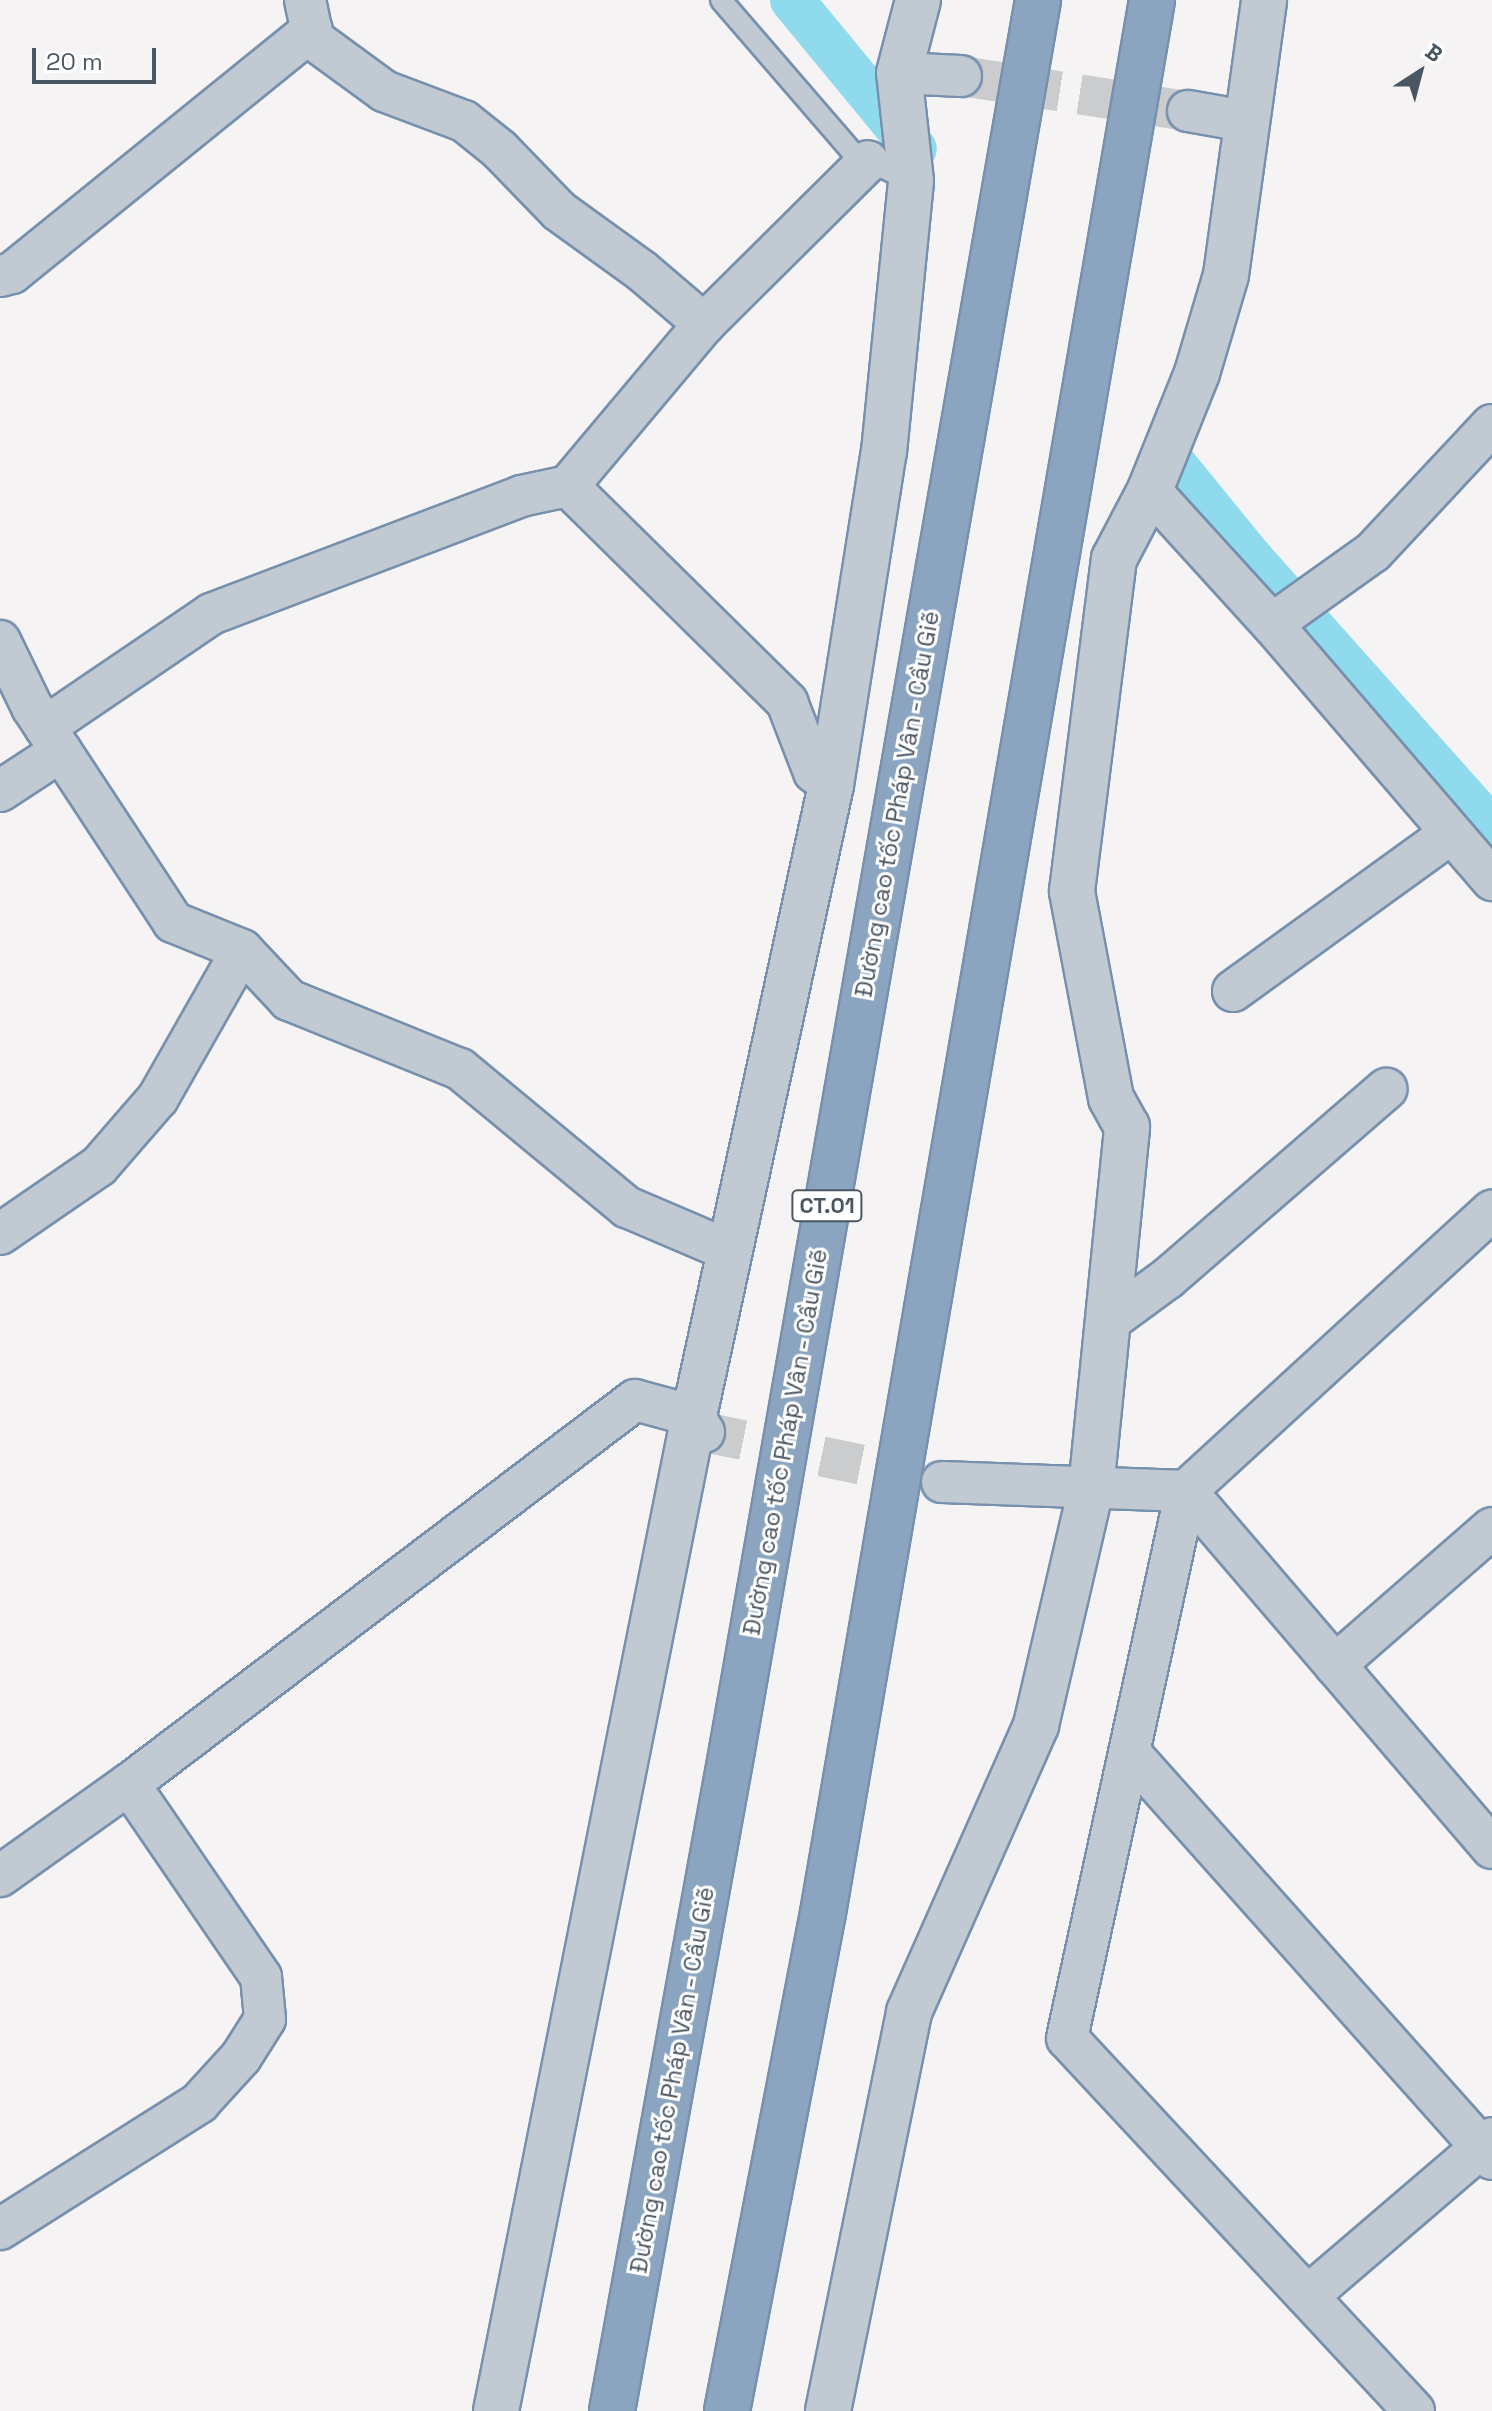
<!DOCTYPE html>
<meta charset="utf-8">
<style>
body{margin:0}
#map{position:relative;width:1492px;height:2411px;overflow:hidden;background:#f5f3f3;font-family:"Space Grotesk",sans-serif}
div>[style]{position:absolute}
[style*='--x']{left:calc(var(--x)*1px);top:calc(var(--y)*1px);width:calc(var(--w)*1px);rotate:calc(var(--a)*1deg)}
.canal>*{height:44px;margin:-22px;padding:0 22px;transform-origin:22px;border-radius:22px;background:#90daee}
.minor-tunnel>*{height:40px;margin-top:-20px;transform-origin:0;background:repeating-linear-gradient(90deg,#caccce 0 40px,transparent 0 60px)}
.roads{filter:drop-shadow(2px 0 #7690ad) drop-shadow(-2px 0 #7690ad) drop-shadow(0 2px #7690ad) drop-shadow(0 -2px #7690ad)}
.service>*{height:20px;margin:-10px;padding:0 10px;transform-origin:10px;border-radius:10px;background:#c1cad2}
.minor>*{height:40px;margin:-20px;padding:0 20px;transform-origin:20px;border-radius:20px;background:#c1cad2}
.tertiary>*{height:44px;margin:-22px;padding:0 22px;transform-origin:22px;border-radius:22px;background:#c1cad2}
.motorway>*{height:44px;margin:-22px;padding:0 22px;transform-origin:22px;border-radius:22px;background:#8ba5c1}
span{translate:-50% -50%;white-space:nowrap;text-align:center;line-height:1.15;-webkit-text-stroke:6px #fff;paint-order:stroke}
.shield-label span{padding:2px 6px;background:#fff;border:2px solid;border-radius:6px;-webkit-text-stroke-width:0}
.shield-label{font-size:22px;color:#4a5661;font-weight:700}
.street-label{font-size:24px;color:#4a5661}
.north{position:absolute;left:1380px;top:32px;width:80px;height:80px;-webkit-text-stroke:6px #fff;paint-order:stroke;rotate:36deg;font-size:22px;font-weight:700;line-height:32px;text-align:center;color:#4a5661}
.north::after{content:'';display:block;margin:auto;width:28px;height:36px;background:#4a5661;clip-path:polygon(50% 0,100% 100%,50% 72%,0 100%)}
.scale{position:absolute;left:32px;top:48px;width:124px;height:36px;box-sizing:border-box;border:4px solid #4a5661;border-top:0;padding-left:10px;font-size:24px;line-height:28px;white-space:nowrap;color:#4a5661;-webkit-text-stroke:6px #fff;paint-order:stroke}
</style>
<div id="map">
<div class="canal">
<i style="--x:792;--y:0;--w:193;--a:50.5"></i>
<i style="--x:1167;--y:455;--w:132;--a:50.9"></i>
<i style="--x:1250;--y:557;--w:364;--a:48.3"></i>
</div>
<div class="minor-tunnel">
<i style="--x:961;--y:76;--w:230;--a:8.8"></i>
<i style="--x:704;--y:1432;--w:232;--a:11.7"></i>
</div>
<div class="roads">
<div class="service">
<i style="--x:721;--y:0;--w:203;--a:49.2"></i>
<i style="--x:854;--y:154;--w:63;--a:25.3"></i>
</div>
<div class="minor">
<i style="--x:305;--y:0;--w:40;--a:78"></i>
<i style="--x:313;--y:39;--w:88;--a:36.2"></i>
<i style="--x:384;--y:91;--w:85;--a:20.6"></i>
<i style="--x:464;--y:121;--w:45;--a:38.7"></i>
<i style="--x:499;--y:149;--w:86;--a:45.9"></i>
<i style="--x:559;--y:211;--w:102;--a:35.9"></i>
<i style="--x:642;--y:271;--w:82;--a:40.5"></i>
<i style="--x:704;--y:324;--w:231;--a:-44.8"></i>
<i style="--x:899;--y:73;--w:62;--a:2.8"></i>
<i style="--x:1188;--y:111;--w:58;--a:10"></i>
<i style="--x:0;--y:276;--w:12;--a:-14"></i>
<i style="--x:12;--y:273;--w:386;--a:-39"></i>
<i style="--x:568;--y:486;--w:212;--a:-50"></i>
<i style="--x:1150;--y:490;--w:181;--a:47.7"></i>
<i style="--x:1272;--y:624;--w:338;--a:49.3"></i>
<i style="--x:1272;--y:624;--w:124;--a:-35.5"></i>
<i style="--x:1373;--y:552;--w:174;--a:-46.9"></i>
<i style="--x:0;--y:641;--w:73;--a:64.1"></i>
<i style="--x:32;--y:707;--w:257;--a:56.7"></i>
<i style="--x:173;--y:922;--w:74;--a:22.1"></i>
<i style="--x:242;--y:950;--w:69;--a:46.8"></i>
<i style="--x:289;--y:1000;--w:184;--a:22"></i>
<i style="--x:460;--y:1069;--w:217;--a:39.6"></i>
<i style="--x:627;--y:1207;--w:112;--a:23.1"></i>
<i style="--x:45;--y:727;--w:201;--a:-34.2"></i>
<i style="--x:211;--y:614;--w:332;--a:-20.8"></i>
<i style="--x:521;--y:496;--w:48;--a:-12"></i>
<i style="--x:568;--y:486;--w:308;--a:44.6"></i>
<i style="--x:787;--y:702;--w:75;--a:68.9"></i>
<i style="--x:814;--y:772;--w:21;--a:37"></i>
<i style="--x:0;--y:791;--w:73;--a:-33.3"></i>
<i style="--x:1233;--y:991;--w:269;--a:-35.9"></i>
<i style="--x:0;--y:1234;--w:120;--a:-34.5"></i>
<i style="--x:99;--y:1166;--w:90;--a:-49.1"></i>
<i style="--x:158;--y:1098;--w:170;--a:-60.4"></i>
<i style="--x:1108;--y:1322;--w:74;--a:-36.3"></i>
<i style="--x:1168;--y:1278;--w:289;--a:-40.9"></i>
<i style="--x:942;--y:1482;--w:244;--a:2.1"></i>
<i style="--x:1186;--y:1491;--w:415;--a:-42.5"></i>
<i style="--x:1335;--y:1665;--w:208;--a:-41.1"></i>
<i style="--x:1130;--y:1753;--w:544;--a:48.28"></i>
<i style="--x:0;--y:1876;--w:158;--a:-35.5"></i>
<i style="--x:129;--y:1784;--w:635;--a:-37.19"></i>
<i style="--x:635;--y:1400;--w:61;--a:15.2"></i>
<i style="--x:694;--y:1416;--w:19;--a:58"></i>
<i style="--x:0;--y:2229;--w:236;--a:-32.3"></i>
<i style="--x:199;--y:2103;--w:62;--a:-47.6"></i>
<i style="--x:241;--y:2057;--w:45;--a:-57.7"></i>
<i style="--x:265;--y:2019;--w:42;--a:-95.4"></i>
<i style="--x:261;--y:1977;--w:234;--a:-124.4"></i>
<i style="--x:1309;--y:2295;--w:241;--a:-40.6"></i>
<i style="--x:1414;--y:2411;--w:509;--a:-132.93"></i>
<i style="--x:1067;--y:2038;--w:560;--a:-77.73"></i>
<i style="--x:1186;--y:1491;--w:470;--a:49.4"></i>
</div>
<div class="tertiary">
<i style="--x:496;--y:2411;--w:1015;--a:-78.75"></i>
<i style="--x:694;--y:1416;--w:646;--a:-77.75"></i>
<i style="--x:831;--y:785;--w:337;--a:-81"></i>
<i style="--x:884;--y:452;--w:272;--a:-84.3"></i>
<i style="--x:911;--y:181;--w:109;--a:-96.3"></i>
<i style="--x:899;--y:73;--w:75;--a:-75.4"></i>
<i style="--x:828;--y:2411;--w:407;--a:-78.5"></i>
<i style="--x:909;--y:2012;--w:314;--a:-66.1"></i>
<i style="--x:1036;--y:1725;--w:242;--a:-76.9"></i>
<i style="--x:1091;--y:1489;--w:364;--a:-84.3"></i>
<i style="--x:1127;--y:1127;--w:33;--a:-119"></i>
<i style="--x:1111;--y:1098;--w:211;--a:-100.7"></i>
<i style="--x:1072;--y:891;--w:335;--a:-82.8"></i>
<i style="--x:1114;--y:559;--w:78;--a:-62.4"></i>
<i style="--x:1150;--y:490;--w:126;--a:-68.1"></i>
<i style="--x:1197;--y:373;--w:102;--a:-73.5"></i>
<i style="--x:1226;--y:275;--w:278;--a:-82.1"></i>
</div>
<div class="motorway">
<i style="--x:612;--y:2411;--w:672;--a:-79.71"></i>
<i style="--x:732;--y:1750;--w:1777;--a:-80.08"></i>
<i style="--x:727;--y:2411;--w:507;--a:-79.09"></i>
<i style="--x:823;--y:1913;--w:1941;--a:-80.24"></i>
</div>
</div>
<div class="shield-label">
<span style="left:827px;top:1206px">CT.01</span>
</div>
<div class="street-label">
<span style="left:897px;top:804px;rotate:-80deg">Đường cao tốc Pháp Vân - Cầu Giẽ</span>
<span style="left:785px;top:1442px;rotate:-80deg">Đường cao tốc Pháp Vân - Cầu Giẽ</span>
<span style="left:672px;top:2080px;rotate:-80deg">Đường cao tốc Pháp Vân - Cầu Giẽ</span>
</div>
<div class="north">B</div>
<div class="scale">20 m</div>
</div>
